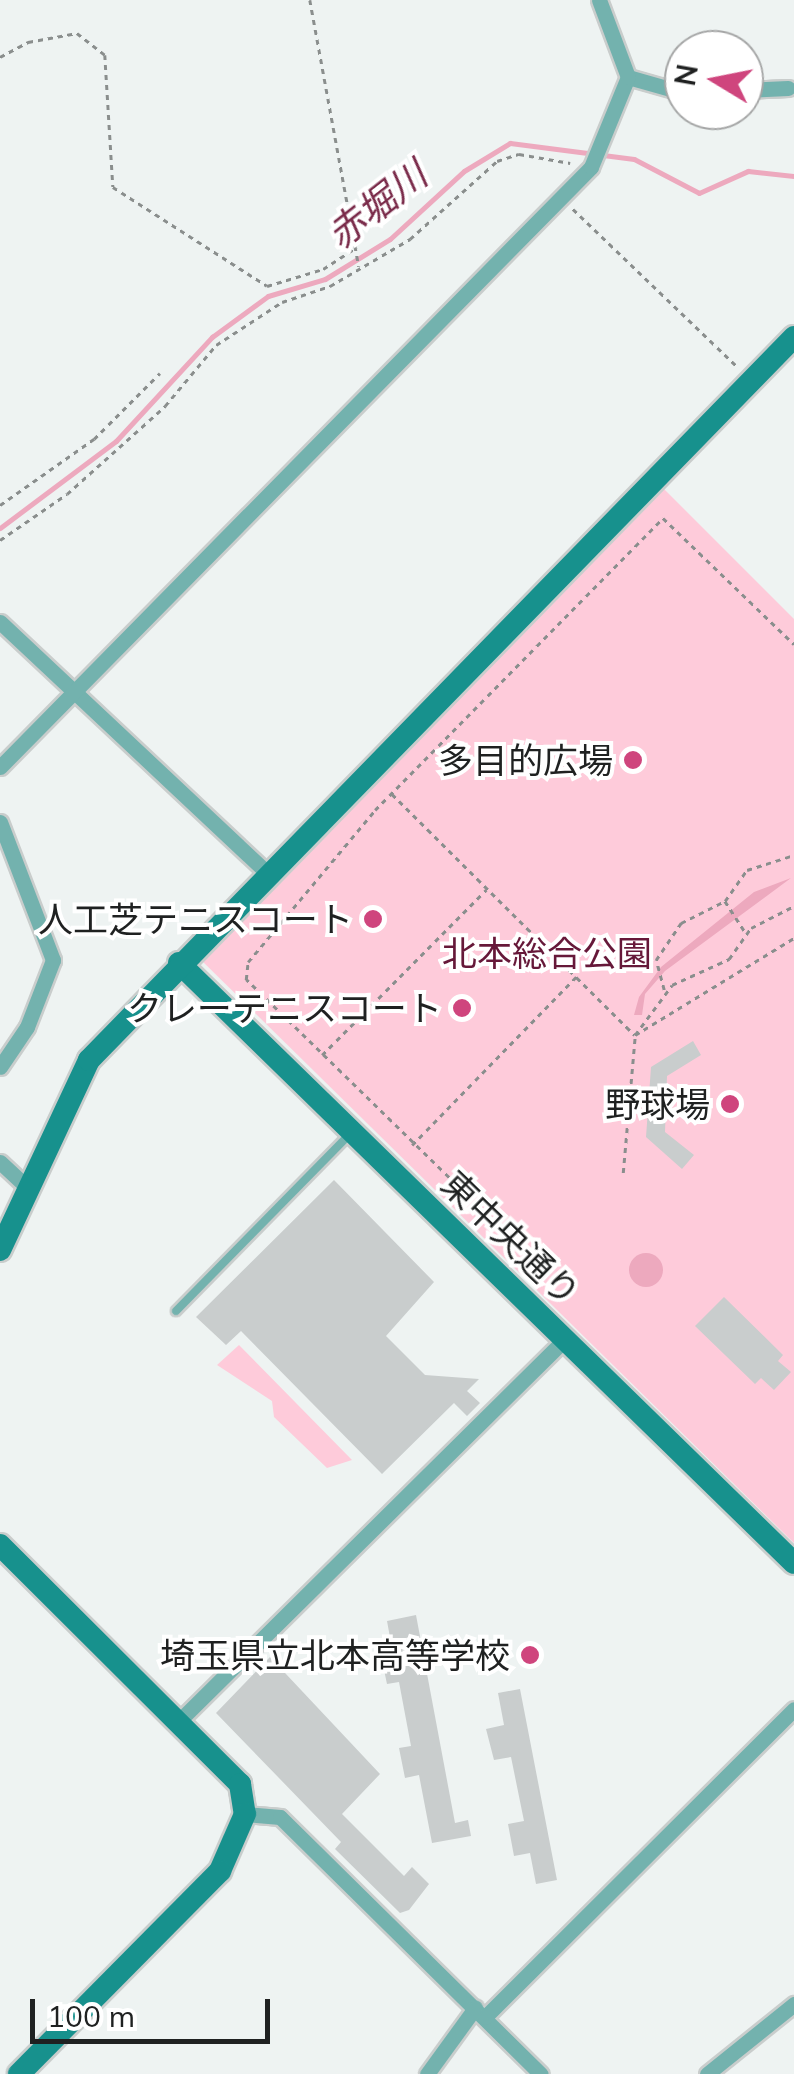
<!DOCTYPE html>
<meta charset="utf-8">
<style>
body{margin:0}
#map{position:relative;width:794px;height:2074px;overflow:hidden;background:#eef3f2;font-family:Mulish,"Noto Sans JP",sans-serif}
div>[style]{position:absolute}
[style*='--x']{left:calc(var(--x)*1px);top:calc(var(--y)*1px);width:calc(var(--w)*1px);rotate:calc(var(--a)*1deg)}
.green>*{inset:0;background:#fecbda}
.water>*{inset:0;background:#eda9be}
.round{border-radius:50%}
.stream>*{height:5px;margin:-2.5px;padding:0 2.5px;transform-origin:2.5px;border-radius:2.5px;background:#eda9be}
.building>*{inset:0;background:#c9cdcd}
.path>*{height:2.5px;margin-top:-1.25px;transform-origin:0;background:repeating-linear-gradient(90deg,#8a8e8d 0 5px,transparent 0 10px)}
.roads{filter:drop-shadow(2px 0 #c9cdcc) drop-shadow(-2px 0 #c9cdcc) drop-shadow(0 2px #c9cdcc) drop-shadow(0 -2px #c9cdcc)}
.lane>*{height:8px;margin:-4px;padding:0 4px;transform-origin:4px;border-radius:4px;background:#73b2ae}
.street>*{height:15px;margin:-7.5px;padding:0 7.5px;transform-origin:7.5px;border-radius:7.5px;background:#73b2ae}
.secondary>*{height:22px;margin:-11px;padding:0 11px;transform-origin:11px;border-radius:11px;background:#17918d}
.dots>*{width:28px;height:28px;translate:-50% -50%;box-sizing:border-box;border:5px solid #fff;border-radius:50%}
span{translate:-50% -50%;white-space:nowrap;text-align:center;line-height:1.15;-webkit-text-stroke:8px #fff;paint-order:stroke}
.poi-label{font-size:35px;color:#1f2121}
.right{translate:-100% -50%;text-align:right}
.park-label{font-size:35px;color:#661839}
.street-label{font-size:35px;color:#1f2121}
.water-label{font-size:38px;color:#7a2b4a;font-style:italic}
.north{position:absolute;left:664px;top:30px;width:100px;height:100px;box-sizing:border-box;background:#fff;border:2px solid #a5a6a6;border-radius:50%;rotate:280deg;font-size:28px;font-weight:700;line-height:40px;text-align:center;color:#1f2121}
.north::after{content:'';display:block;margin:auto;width:35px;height:45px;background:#cf457d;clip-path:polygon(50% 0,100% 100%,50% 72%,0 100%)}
.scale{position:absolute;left:30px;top:1999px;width:240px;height:45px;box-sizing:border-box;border:5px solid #1f2121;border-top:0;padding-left:12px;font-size:30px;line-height:35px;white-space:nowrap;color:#1f2121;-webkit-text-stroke:8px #fff;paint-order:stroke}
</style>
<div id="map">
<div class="green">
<i style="clip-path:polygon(661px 486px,794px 619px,794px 1543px,198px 957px)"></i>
<i style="clip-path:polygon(239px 1345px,352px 1460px,327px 1468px,274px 1417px,272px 1401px,217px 1365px)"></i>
</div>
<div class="water">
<i style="clip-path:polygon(791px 878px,665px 971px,645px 994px,642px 1015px,634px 1015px,639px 997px,661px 967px,754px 892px)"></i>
<i class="round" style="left:629px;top:1253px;width:34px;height:34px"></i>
</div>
<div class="stream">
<i style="--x:0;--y:528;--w:145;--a:-36.9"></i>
<i style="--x:116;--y:441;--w:142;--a:-47.3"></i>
<i style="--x:212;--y:337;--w:69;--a:-36.2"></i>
<i style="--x:268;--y:296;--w:59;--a:-16.6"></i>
<i style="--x:325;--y:279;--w:76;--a:-31.6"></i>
<i style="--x:390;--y:239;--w:100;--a:-42.6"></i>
<i style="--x:464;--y:171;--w:54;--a:-31.3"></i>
<i style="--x:510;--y:143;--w:125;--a:7.4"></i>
<i style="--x:634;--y:159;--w:73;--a:27.6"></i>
<i style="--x:699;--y:193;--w:54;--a:-24.2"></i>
<i style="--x:748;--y:171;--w:46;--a:6.2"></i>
</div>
<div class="building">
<i style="clip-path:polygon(693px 1041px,701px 1055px,667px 1076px,665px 1132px,694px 1155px,682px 1169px,646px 1137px,651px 1067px)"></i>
<i style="clip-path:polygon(334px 1180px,434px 1282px,386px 1336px,425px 1375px,479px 1379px,467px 1391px,480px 1403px,467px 1416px,454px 1403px,382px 1474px,241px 1331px,226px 1345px,196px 1317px)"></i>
<i style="clip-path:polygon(724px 1297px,783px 1355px,778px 1361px,791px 1372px,774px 1390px,761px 1378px,755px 1384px,695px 1326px)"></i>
<i style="clip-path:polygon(416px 1615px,455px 1823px,468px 1820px,471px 1836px,432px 1843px,419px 1775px,405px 1778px,399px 1748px,411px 1746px,399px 1682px,387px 1684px,381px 1656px,393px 1654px,387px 1621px)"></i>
<i style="clip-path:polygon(270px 1657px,380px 1774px,342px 1814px,404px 1876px,412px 1867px,429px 1884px,409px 1910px,400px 1913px,335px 1849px,341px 1842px,216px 1713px)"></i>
<i style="clip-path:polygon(520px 1689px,557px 1880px,536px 1884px,530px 1853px,514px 1856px,508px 1824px,524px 1821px,511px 1757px,494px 1760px,486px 1729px,504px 1725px,498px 1693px)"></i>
</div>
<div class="path">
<i style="--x:310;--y:0;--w:271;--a:79.6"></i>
<i style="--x:0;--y:57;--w:32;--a:-28"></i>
<i style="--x:28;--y:42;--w:50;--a:-10.4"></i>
<i style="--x:77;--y:33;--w:36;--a:38"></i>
<i style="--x:105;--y:55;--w:132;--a:86.5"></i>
<i style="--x:113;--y:187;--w:183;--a:32.7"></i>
<i style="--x:267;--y:286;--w:59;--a:-16.9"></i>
<i style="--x:323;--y:269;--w:40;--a:-32.9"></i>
<i style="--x:573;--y:209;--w:227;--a:43.8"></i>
<i style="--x:0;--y:505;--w:115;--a:-35.1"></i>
<i style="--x:94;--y:439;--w:93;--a:-45"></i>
<i style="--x:0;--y:540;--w:81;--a:-34.5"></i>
<i style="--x:67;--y:494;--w:132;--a:-41.9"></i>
<i style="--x:165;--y:406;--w:80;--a:-50.1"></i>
<i style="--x:216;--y:345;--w:79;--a:-33.1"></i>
<i style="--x:282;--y:302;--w:51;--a:-18.4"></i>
<i style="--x:330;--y:286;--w:93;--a:-30.4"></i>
<i style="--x:410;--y:239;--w:117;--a:-41.9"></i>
<i style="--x:497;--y:161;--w:23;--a:-18"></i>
<i style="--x:519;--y:154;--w:52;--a:10"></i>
<i style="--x:392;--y:794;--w:342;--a:44.8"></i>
<i style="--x:635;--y:1035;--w:62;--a:-53.5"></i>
<i style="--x:672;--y:985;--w:63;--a:-24.5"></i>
<i style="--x:729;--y:959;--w:38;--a:-55"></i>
<i style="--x:751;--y:928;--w:48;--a:-27.1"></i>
<i style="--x:725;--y:901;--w:37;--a:57"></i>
<i style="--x:664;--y:990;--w:31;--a:-105"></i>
<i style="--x:656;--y:960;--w:45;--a:-56"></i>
<i style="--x:681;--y:923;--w:49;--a:-26.6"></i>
<i style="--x:725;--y:901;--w:38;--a:-55"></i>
<i style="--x:747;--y:870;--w:49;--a:-17.7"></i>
<i style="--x:322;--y:1055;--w:233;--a:-45.2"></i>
<i style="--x:412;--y:1145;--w:235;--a:-45.7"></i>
<i style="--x:623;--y:1173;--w:139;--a:-85"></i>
<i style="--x:635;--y:1035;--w:186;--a:-31.4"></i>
<i style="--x:556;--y:1282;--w:433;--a:-135.7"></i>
<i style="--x:246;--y:980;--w:18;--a:-84"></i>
<i style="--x:248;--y:962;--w:198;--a:-50.1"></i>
<i style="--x:375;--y:810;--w:410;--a:-45.4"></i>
<i style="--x:663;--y:518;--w:182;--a:43.9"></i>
</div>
<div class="roads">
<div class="lane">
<i style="--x:176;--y:1311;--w:245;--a:-45.5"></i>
</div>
<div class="street">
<i style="--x:628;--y:77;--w:58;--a:15.9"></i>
<i style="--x:744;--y:90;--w:44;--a:-2.6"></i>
<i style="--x:0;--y:622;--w:366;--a:43.2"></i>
<i style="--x:0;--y:767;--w:842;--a:-45.43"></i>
<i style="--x:591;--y:167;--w:97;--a:-67.7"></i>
<i style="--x:628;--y:77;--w:82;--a:-110.6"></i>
<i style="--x:0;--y:822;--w:148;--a:69"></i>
<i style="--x:53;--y:960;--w:72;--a:111.2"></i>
<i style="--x:27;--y:1027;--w:48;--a:124"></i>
<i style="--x:0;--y:1162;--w:37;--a:43"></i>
<i style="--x:179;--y:1721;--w:543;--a:-44.7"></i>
<i style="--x:245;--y:1814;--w:35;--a:5"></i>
<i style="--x:280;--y:1817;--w:366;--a:44.6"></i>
<i style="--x:485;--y:2017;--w:436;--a:-44.9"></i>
<i style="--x:427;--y:2074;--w:82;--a:-54"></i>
<i style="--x:707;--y:2074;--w:112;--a:-38.8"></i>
</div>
<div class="secondary">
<i style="--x:179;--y:963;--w:859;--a:44.29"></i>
<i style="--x:0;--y:1250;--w:210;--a:-64.9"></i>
<i style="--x:89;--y:1060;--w:1010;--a:-45.72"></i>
<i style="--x:0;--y:1545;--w:339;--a:44.9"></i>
<i style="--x:240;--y:1784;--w:30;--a:81"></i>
<i style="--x:245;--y:1814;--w:62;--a:113.7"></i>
<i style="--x:220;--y:1871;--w:286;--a:134.7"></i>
</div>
</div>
<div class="dots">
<i style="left:633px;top:760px;background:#cf457d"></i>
<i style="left:373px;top:919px;background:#cf457d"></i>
<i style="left:462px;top:1008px;background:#cf457d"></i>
<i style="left:730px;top:1104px;background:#cf457d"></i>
<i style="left:530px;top:1655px;background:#cf457d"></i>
</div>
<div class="poi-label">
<span class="right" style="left:613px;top:760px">多目的広場</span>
<span class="right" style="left:353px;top:919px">人工芝テニスコート</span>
<span class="right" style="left:442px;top:1008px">クレーテニスコート</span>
<span class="right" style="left:710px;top:1104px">野球場</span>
<span class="right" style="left:510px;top:1655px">埼玉県立北本高等学校</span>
</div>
<div class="park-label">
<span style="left:547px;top:953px">北本総合公園</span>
</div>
<div class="street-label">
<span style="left:511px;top:1238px;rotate:44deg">東中央通り</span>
</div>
<div class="water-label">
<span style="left:377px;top:205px;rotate:-38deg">赤堀川</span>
</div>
<div class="north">N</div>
<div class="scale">100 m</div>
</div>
